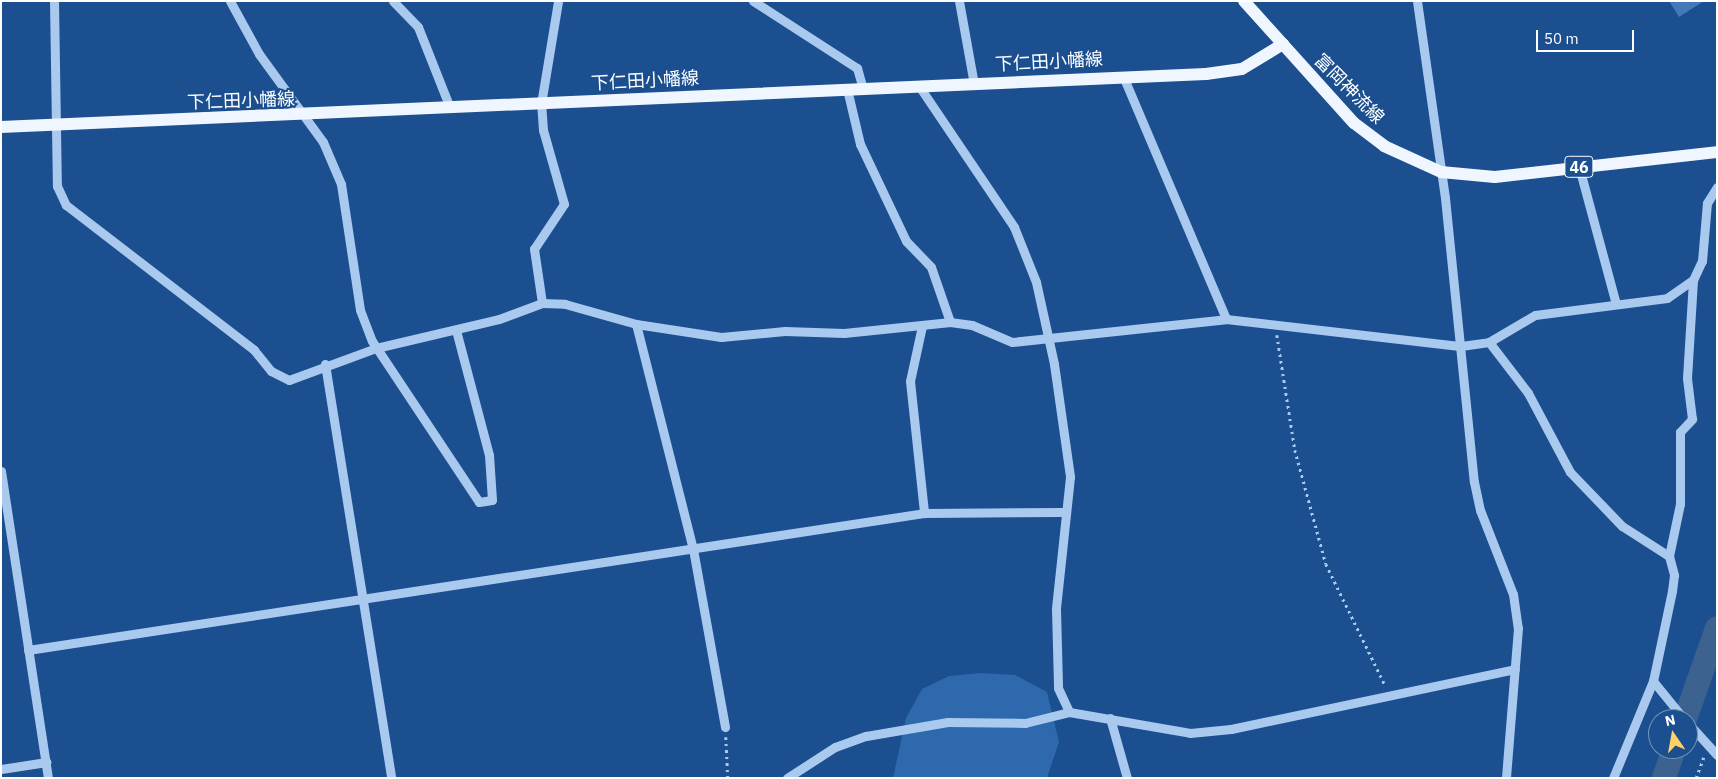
<!DOCTYPE html>
<meta charset="utf-8">
<style>
body{margin:0}
#map{position:relative;width:1718px;height:779px;overflow:hidden;background:#1b4f8f;font-family:"IBM Plex Sans","Noto Sans JP",sans-serif}
div>[style]{position:absolute}
[style*='--x']{left:calc(var(--x)*1px);top:calc(var(--y)*1px);width:calc(var(--w)*1px);rotate:calc(var(--a)*1deg)}
.green>*{inset:0;background:#2e69ad}
.river>*{height:24px;margin:-12px;padding:0 12px;transform-origin:12px;border-radius:12px;background:#3c6290}
.building>*{inset:0;background:#4478b7}
.path>*{height:2.5px;margin-top:-1.25px;transform-origin:0;background:repeating-linear-gradient(90deg,#a9c9ee 0 2.5px,transparent 0 6.5px)}
.minor>*{height:9px;margin:-4.5px;padding:0 4.5px;transform-origin:4.5px;border-radius:4.5px;background:#a9c9ee}
.major>*{height:12px;margin:-6px;padding:0 6px;transform-origin:6px;border-radius:6px;background:#f0f6ff}
span{translate:-50% -50%;white-space:nowrap;text-align:center;line-height:1.15;-webkit-text-stroke:4px #1b4f8f;paint-order:stroke}
.shield-label span{padding:1px 4px;background:#1b4f8f;border:1px solid;border-radius:4px;-webkit-text-stroke-width:0}
.shield-label{font-size:16px;color:#fff;font-weight:700}
.street-label{font-size:18px;color:#fff}
.frame{position:absolute;inset:0;border:2px solid #fff;pointer-events:none}
.north{position:absolute;left:1648px;top:709px;width:50px;height:50px;box-sizing:border-box;background:#1b4f8f;border:1px solid #7695bc;border-radius:50%;rotate:348deg;font-size:14px;font-weight:700;line-height:20px;text-align:center;color:#fff}
.north::after{content:'';display:block;margin:auto;width:18px;height:22px;background:#ffd166;clip-path:polygon(50% 0,100% 100%,50% 72%,0 100%)}
.scale{position:absolute;left:1536px;top:30px;width:98px;height:22px;box-sizing:border-box;border:2px solid #fff;border-top:0;padding-left:6px;font-size:15px;line-height:18px;white-space:nowrap;color:#fff;-webkit-text-stroke:4px #1b4f8f;paint-order:stroke}
</style>
<div id="map">
<div class="green">
<i style="clip-path:polygon(981px 673px,1015px 675px,1047px 692px,1059px 742px,1047px 778px,893px 778px,906px 718px,922px 689px,949px 676px)"></i>
</div>
<div class="river">
<i style="--x:1685;--y:719;--w:96;--a:-70.6"></i>
<i style="--x:1664;--y:778;--w:31;--a:-71"></i>
</div>
<div class="building">
<i style="clip-path:polygon(1669px 1px,1704px 1px,1679px 17px)"></i>
</div>
<div class="path">
<i style="--x:1277;--y:335;--w:116;--a:81.1"></i>
<i style="--x:1295;--y:450;--w:118;--a:74.8"></i>
<i style="--x:1326;--y:564;--w:135;--a:64"></i>
<i style="--x:726;--y:737;--w:41;--a:87.2"></i>
<i style="--x:1696;--y:778;--w:23;--a:-70"></i>
</div>
<div class="minor">
<i style="--x:54;--y:1;--w:185;--a:89.1"></i>
<i style="--x:57;--y:186;--w:21;--a:65"></i>
<i style="--x:66;--y:205;--w:237;--a:37.6"></i>
<i style="--x:254;--y:350;--w:27;--a:51"></i>
<i style="--x:271;--y:371;--w:20;--a:27"></i>
<i style="--x:289;--y:380;--w:93;--a:-20.2"></i>
<i style="--x:376;--y:348;--w:126;--a:-13.3"></i>
<i style="--x:499;--y:319;--w:46;--a:-20.4"></i>
<i style="--x:542;--y:303;--w:23;--a:2"></i>
<i style="--x:565;--y:304;--w:74;--a:15.7"></i>
<i style="--x:636;--y:324;--w:86;--a:8.7"></i>
<i style="--x:721;--y:337;--w:64;--a:-5.4"></i>
<i style="--x:785;--y:331;--w:59;--a:1.9"></i>
<i style="--x:844;--y:333;--w:107;--a:-5.9"></i>
<i style="--x:950;--y:322;--w:22;--a:8"></i>
<i style="--x:972;--y:325;--w:43;--a:23"></i>
<i style="--x:1012;--y:342;--w:215;--a:-6.1"></i>
<i style="--x:1226;--y:319;--w:237;--a:6.6"></i>
<i style="--x:1461;--y:346;--w:28;--a:-8"></i>
<i style="--x:1489;--y:342;--w:53;--a:-30.4"></i>
<i style="--x:1535;--y:315;--w:133;--a:-7.3"></i>
<i style="--x:1667;--y:298;--w:32;--a:-35"></i>
<i style="--x:1693;--y:280;--w:21;--a:-65"></i>
<i style="--x:1702;--y:261;--w:58;--a:-85.1"></i>
<i style="--x:1707;--y:203;--w:19;--a:-58"></i>
<i style="--x:230;--y:1;--w:60;--a:61.3"></i>
<i style="--x:259;--y:54;--w:109;--a:54"></i>
<i style="--x:323;--y:142;--w:46;--a:66.8"></i>
<i style="--x:341;--y:184;--w:127;--a:81.4"></i>
<i style="--x:360;--y:310;--w:33;--a:69"></i>
<i style="--x:372;--y:341;--w:193;--a:56.4"></i>
<i style="--x:479;--y:502;--w:13;--a:-9"></i>
<i style="--x:492;--y:500;--w:45;--a:-93.8"></i>
<i style="--x:489;--y:455;--w:129;--a:-104.8"></i>
<i style="--x:393;--y:1;--w:36;--a:46"></i>
<i style="--x:418;--y:27;--w:87;--a:68.4"></i>
<i style="--x:753;--y:1;--w:124;--a:32.8"></i>
<i style="--x:857;--y:68;--w:22;--a:74"></i>
<i style="--x:959;--y:1;--w:84;--a:79.8"></i>
<i style="--x:1417;--y:1;--w:199;--a:81.9"></i>
<i style="--x:1445;--y:198;--w:285;--a:84.2"></i>
<i style="--x:1474;--y:482;--w:29;--a:78"></i>
<i style="--x:1480;--y:510;--w:90;--a:68.6"></i>
<i style="--x:1513;--y:594;--w:34;--a:82"></i>
<i style="--x:1518;--y:628;--w:150;--a:94.6"></i>
<i style="--x:1123;--y:76;--w:264;--a:67"></i>
<i style="--x:919;--y:86;--w:170;--a:56"></i>
<i style="--x:1014;--y:227;--w:59;--a:68.2"></i>
<i style="--x:1036;--y:282;--w:84;--a:77.6"></i>
<i style="--x:1054;--y:364;--w:114;--a:81.9"></i>
<i style="--x:1070;--y:477;--w:133;--a:96.1"></i>
<i style="--x:1056;--y:609;--w:79;--a:88.5"></i>
<i style="--x:1058;--y:688;--w:26;--a:65"></i>
<i style="--x:847;--y:89;--w:57;--a:76.7"></i>
<i style="--x:860;--y:144;--w:107;--a:64.6"></i>
<i style="--x:906;--y:241;--w:36;--a:46"></i>
<i style="--x:931;--y:267;--w:58;--a:70.9"></i>
<i style="--x:1579;--y:167;--w:142;--a:74.9"></i>
<i style="--x:542;--y:303;--w:55;--a:-98.4"></i>
<i style="--x:534;--y:249;--w:54;--a:-56.3"></i>
<i style="--x:564;--y:204;--w:77;--a:-105.8"></i>
<i style="--x:543;--y:130;--w:26;--a:-94"></i>
<i style="--x:541;--y:104;--w:104;--a:-80.6"></i>
<i style="--x:636;--y:324;--w:232;--a:75.8"></i>
<i style="--x:693;--y:549;--w:181;--a:79.8"></i>
<i style="--x:922;--y:326;--w:56;--a:102.3"></i>
<i style="--x:910;--y:381;--w:133;--a:83.9"></i>
<i style="--x:1489;--y:342;--w:64;--a:52.6"></i>
<i style="--x:1528;--y:393;--w:89;--a:62"></i>
<i style="--x:1570;--y:472;--w:75;--a:46.1"></i>
<i style="--x:1622;--y:526;--w:56;--a:32.6"></i>
<i style="--x:1669;--y:556;--w:20;--a:75"></i>
<i style="--x:1674;--y:575;--w:16;--a:97"></i>
<i style="--x:1672;--y:591;--w:92;--a:101.9"></i>
<i style="--x:1653;--y:681;--w:49;--a:50.8"></i>
<i style="--x:325;--y:364;--w:419;--a:80.9"></i>
<i style="--x:1;--y:471;--w:311;--a:81.3"></i>
<i style="--x:1669;--y:556;--w:53;--a:-78.1"></i>
<i style="--x:1680;--y:504;--w:72;--a:-90"></i>
<i style="--x:1680;--y:432;--w:18;--a:-47"></i>
<i style="--x:1692;--y:419;--w:41;--a:-97"></i>
<i style="--x:1687;--y:378;--w:98;--a:-86.5"></i>
<i style="--x:28;--y:650;--w:906;--a:-8.69"></i>
<i style="--x:924;--y:513;--w:139;--a:-0.4"></i>
<i style="--x:1110;--y:718;--w:62;--a:74.2"></i>
<i style="--x:1688;--y:723;--w:43;--a:47.8"></i>
<i style="--x:1;--y:769;--w:46;--a:-8.8"></i>
<i style="--x:787;--y:778;--w:57;--a:-32.9"></i>
<i style="--x:835;--y:747;--w:33;--a:-20"></i>
<i style="--x:866;--y:736;--w:83;--a:-9.7"></i>
<i style="--x:948;--y:722;--w:77;--a:0.7"></i>
<i style="--x:1025;--y:723;--w:45;--a:-14"></i>
<i style="--x:1069;--y:712;--w:123;--a:9.8"></i>
<i style="--x:1190;--y:733;--w:41;--a:-5.6"></i>
<i style="--x:1231;--y:729;--w:290;--a:-11.9"></i>
<i style="--x:1613;--y:778;--w:105;--a:-67.6"></i>
</div>
<div class="major">
<i style="--x:1244;--y:1;--w:164;--a:48"></i>
<i style="--x:1354;--y:123;--w:38;--a:37"></i>
<i style="--x:1384;--y:146;--w:63;--a:24.5"></i>
<i style="--x:1441;--y:172;--w:54;--a:5.3"></i>
<i style="--x:1495;--y:177;--w:223;--a:-6.4"></i>
<i style="--x:1;--y:127;--w:1206;--a:-2.52"></i>
<i style="--x:1206;--y:74;--w:36;--a:-8"></i>
<i style="--x:1242;--y:69;--w:48;--a:-31.4"></i>
</div>
<div class="shield-label">
<span style="left:1579px;top:167px">46</span>
</div>
<div class="street-label">
<span style="left:1049px;top:62px;rotate:-3deg">下仁田小幡線</span>
<span style="left:645px;top:81px;rotate:-3deg">下仁田小幡線</span>
<span style="left:1349px;top:89px;rotate:45deg">富岡神流線</span>
<span style="left:241px;top:101px;rotate:-2deg">下仁田小幡線</span>
</div>
<div class="frame"></div>
<div class="north">N</div>
<div class="scale">50 m</div>
</div>
